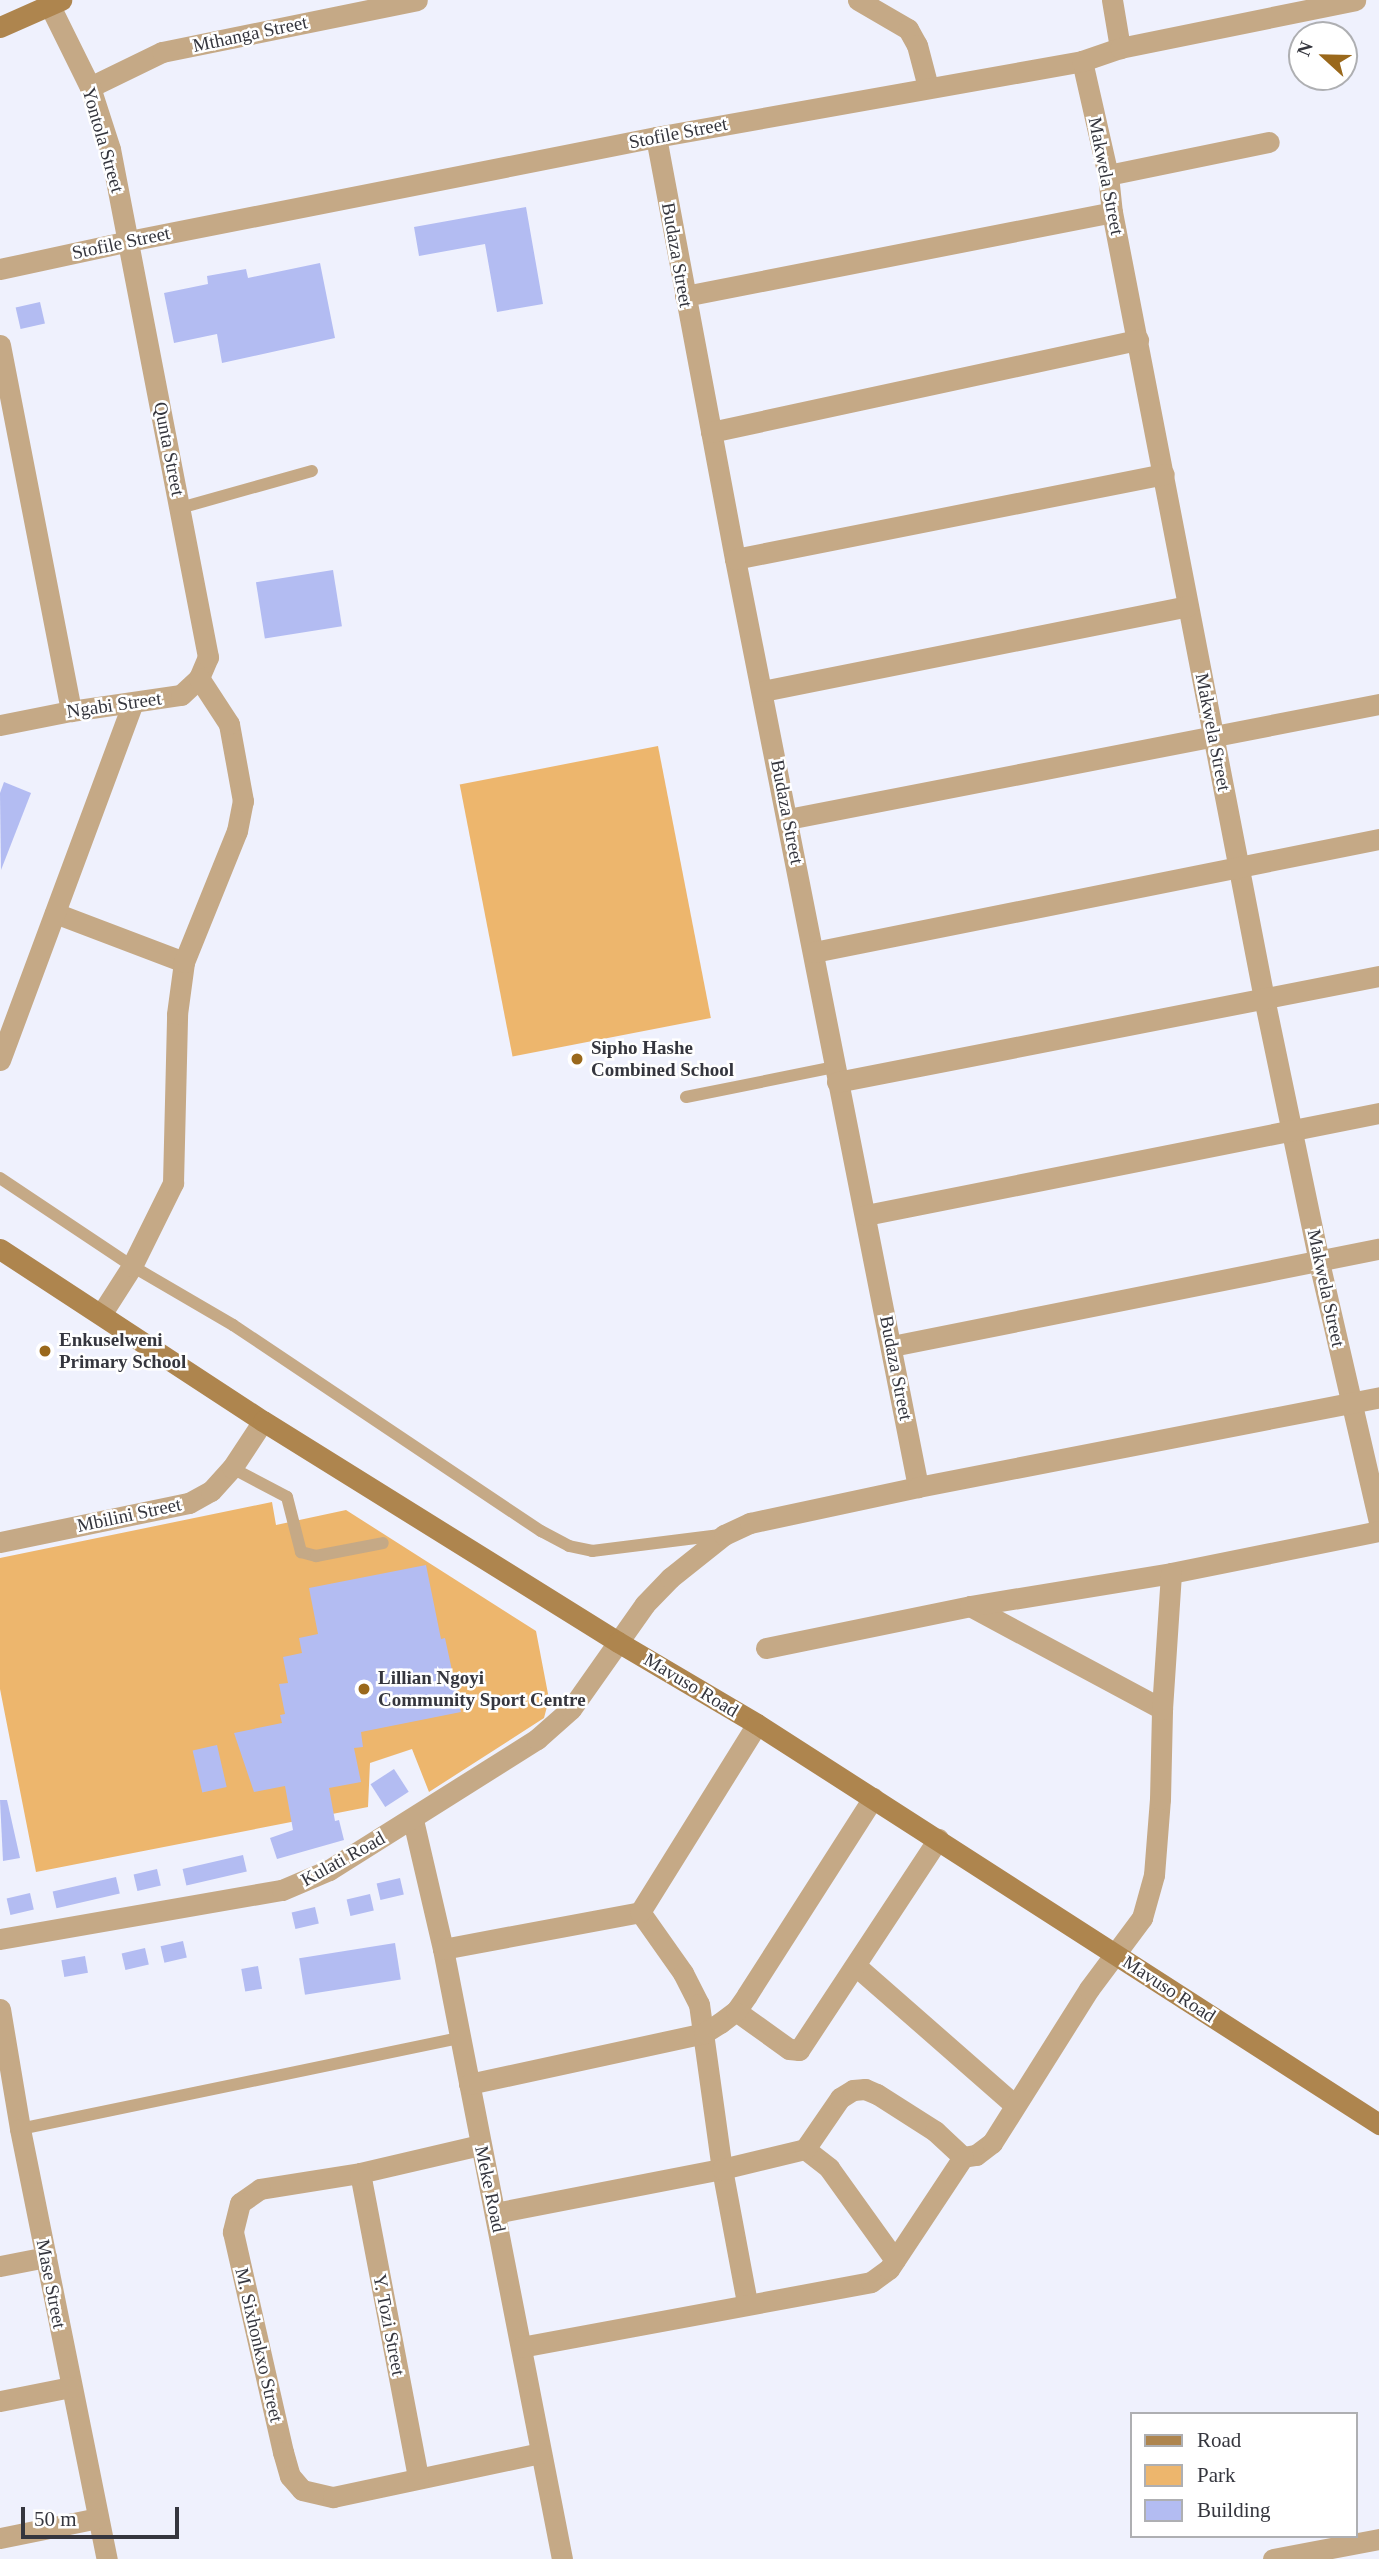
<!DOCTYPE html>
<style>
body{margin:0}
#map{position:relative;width:1379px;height:2559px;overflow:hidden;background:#eff1fd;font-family:"Times New Roman",serif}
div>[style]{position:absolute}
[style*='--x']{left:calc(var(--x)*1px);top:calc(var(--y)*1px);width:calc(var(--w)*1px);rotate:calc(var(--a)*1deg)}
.green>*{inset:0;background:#edb66d;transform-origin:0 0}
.building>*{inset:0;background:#b3bcf2;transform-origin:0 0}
.lane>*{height:12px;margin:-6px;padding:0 6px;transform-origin:6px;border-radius:6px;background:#c5a986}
.street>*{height:21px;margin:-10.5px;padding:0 10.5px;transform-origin:10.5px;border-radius:10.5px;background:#c5a986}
.secondary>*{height:21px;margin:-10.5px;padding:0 10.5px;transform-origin:10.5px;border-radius:10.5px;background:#ae854e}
.dots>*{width:19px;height:19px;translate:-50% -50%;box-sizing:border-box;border:4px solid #fff;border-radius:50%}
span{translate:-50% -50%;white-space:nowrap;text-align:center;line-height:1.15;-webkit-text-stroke:5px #fff;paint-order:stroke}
.street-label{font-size:19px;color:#35363e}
.poi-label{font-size:19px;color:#35363e;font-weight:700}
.left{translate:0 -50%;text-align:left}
.legend{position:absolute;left:1130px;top:2412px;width:228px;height:126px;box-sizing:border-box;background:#fff;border:2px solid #aeafb2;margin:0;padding:9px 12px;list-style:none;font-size:21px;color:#35363e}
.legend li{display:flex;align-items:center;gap:14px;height:35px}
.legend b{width:35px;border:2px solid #aeafb2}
.north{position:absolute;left:1288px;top:21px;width:70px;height:70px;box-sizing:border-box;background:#fff;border:2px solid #aeafb2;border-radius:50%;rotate:292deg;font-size:19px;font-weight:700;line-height:28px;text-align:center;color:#35363e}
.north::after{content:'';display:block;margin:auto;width:24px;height:32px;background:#9a681b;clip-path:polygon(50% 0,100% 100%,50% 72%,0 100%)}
.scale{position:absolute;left:21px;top:2507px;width:158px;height:32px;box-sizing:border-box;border:4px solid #35363e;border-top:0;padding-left:9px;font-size:21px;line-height:24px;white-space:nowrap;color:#35363e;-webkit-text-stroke:5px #fff;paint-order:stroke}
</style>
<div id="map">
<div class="green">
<i style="left:658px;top:746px;width:277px;height:202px;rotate:79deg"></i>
<i style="clip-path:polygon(272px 1502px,276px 1525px,346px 1510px,536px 1631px,549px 1699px,544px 1718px,429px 1792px,412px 1749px,370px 1763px,368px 1807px,36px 1872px,0 1689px,0 1558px)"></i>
</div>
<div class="building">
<i style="clip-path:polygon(526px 207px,543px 304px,497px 312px,485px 244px,419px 256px,414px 227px)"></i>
<i style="clip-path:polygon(320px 263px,335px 338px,222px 363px,217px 334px,174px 343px,164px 293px,208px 284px,207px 276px,246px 269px,248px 278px)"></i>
<i style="left:40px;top:302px;width:22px;height:25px;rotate:77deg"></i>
<i style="left:333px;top:570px;width:57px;height:78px;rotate:81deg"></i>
<i style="clip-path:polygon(4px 782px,31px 793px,1px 870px,0 793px)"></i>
<i style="clip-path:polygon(426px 1565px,441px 1639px,445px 1638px,461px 1712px,361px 1732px,363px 1747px,354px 1748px,361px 1782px,329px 1788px,335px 1821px,339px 1820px,344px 1840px,277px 1859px,270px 1838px,293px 1830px,285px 1786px,254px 1792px,234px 1733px,282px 1723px,280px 1715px,285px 1714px,279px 1684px,288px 1683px,283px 1657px,302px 1653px,299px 1638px,318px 1634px,309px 1588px)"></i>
<i style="left:217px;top:1745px;width:43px;height:25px;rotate:77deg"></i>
<i style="left:394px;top:1769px;width:27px;height:28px;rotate:57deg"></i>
<i style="clip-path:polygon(0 1800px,7px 1800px,20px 1858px,3px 1861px)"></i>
<i style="left:243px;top:1855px;width:17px;height:62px;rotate:77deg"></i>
<i style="left:157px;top:1869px;width:17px;height:24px;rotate:77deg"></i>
<i style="left:116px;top:1877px;width:17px;height:65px;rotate:77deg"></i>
<i style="left:400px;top:1878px;width:17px;height:24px;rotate:77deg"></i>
<i style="left:30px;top:1893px;width:17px;height:24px;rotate:77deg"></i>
<i style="left:370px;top:1894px;width:17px;height:24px;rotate:77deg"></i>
<i style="left:315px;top:1907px;width:17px;height:24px;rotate:77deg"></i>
<i style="left:183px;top:1941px;width:17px;height:23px;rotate:77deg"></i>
<i style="left:395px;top:1943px;width:37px;height:97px;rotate:81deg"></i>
<i style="left:145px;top:1948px;width:17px;height:24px;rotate:77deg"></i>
<i style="left:85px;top:1956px;width:17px;height:24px;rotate:80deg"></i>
<i style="left:258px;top:1966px;width:23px;height:17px;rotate:80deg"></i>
</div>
<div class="lane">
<i style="--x:180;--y:508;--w:137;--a:-15.7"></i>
<i style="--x:686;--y:1097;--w:152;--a:-11.4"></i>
<i style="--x:0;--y:1178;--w:159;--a:33.7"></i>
<i style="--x:132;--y:1266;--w:117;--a:30.3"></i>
<i style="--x:233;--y:1325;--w:371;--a:33.8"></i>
<i style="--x:541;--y:1531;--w:32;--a:28"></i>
<i style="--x:569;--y:1546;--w:24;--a:12"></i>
<i style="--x:592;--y:1551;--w:129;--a:-7.1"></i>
<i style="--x:232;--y:1468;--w:62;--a:27.8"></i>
<i style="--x:287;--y:1497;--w:57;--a:75.7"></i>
<i style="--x:301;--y:1552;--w:16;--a:15"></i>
<i style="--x:316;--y:1556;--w:68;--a:-11"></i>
<i style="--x:20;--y:2129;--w:449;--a:-11.7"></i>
</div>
<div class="street">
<i style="--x:858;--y:0;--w:58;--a:30.1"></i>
<i style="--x:908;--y:29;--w:18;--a:61"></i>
<i style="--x:917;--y:45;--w:43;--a:75.3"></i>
<i style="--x:1112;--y:0;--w:49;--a:80.5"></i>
<i style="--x:1082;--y:61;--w:117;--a:77.2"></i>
<i style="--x:1108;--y:175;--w:37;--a:84"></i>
<i style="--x:1112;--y:212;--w:801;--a:79.06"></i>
<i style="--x:1264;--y:998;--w:270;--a:78.2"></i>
<i style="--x:1319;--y:1262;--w:267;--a:77"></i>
<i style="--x:90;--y:87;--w:80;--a:-25.9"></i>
<i style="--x:162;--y:52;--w:260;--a:-11.5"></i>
<i style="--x:656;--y:137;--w:429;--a:79.4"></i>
<i style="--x:735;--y:559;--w:946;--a:78.84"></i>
<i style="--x:1108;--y:175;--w:164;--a:-11.6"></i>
<i style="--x:0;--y:269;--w:132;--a:-12.2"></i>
<i style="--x:129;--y:241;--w:537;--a:-11.16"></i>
<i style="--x:656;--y:137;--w:433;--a:-10.1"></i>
<i style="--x:1082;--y:61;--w:40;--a:-18.9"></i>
<i style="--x:1120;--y:48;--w:240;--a:-11.5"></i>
<i style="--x:685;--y:296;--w:435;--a:-11.1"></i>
<i style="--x:0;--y:345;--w:373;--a:79"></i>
<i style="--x:711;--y:432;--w:437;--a:-12.2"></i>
<i style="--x:735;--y:559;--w:437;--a:-11.2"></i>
<i style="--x:763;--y:691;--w:433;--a:-11.3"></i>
<i style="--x:0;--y:725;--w:72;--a:-11.2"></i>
<i style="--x:71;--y:711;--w:111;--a:-8.3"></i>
<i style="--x:181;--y:695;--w:25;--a:-43"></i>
<i style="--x:199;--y:678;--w:23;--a:-67"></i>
<i style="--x:208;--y:657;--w:517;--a:-100.92"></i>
<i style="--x:110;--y:149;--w:65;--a:-107.9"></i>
<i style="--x:90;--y:87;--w:97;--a:-116.3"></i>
<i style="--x:788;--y:819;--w:602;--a:-11.01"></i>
<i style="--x:55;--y:913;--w:138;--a:20.8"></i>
<i style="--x:814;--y:952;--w:576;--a:-11.31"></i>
<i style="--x:0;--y:1060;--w:381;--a:-69.6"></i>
<i style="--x:837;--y:1082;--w:552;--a:-11.07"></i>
<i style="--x:866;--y:1215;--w:523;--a:-11.25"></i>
<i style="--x:102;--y:1313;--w:56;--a:-57.4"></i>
<i style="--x:132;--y:1266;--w:93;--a:-63.7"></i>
<i style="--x:173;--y:1183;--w:169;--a:-88.6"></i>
<i style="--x:177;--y:1014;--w:52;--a:-82.3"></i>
<i style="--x:184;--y:962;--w:141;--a:-68"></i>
<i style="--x:237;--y:831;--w:31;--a:-79"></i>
<i style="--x:243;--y:801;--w:78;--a:-100.3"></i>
<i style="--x:229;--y:724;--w:55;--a:-123.1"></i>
<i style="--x:892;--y:1346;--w:497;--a:-11.3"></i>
<i style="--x:0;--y:1542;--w:193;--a:-11.7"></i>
<i style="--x:189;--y:1503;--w:25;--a:-29"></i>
<i style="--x:211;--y:1491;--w:31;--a:-48"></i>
<i style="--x:232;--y:1468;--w:56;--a:-56.6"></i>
<i style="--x:970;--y:1606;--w:218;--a:28.2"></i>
<i style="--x:766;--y:1648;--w:208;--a:-11.6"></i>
<i style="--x:970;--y:1606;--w:204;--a:-9.3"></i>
<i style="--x:1171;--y:1573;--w:212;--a:-11.4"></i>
<i style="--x:413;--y:1820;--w:132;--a:76.9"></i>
<i style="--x:443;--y:1949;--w:621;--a:78.96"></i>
<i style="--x:640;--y:1912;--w:75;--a:54.8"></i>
<i style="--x:683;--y:1973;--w:35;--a:63"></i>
<i style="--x:699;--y:2004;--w:167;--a:82.1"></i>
<i style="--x:722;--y:2169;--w:136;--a:79.4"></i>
<i style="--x:0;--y:1939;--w:286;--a:-9.9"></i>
<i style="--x:282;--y:1890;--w:51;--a:-23.1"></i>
<i style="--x:329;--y:1870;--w:246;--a:-32.2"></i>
<i style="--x:537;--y:1739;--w:45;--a:-41.4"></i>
<i style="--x:571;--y:1709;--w:128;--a:-54.8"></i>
<i style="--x:645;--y:1604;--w:36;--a:-46"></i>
<i style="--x:670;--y:1578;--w:69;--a:-38.5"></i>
<i style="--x:724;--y:1535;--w:29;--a:-25"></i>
<i style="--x:750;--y:1523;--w:172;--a:-12.1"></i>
<i style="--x:918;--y:1487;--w:470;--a:-11"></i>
<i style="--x:443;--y:1949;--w:200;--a:-10.6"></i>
<i style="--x:640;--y:1912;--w:221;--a:-58.1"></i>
<i style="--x:856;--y:1966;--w:211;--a:41.2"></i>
<i style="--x:0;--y:2009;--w:122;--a:80.5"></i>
<i style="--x:20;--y:2129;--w:439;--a:78.6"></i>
<i style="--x:736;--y:2011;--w:65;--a:35.6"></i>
<i style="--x:789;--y:2049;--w:10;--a:6"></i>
<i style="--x:799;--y:2050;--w:253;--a:-56.6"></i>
<i style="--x:469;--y:2084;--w:240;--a:-12.2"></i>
<i style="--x:704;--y:2033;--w:19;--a:-32"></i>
<i style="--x:720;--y:2023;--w:20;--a:-37"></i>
<i style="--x:736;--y:2011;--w:19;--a:-55"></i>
<i style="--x:747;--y:1995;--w:234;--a:-57.4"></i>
<i style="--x:480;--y:2145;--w:123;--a:166.9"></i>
<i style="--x:360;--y:2173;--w:101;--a:170.9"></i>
<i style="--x:260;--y:2189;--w:24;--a:145"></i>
<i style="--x:240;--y:2203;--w:30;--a:104"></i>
<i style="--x:233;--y:2232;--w:226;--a:77.2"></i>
<i style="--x:283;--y:2452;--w:25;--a:74"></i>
<i style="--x:290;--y:2476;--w:18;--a:49"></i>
<i style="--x:302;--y:2490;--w:32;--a:13"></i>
<i style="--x:333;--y:2497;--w:212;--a:-12"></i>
<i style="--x:805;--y:2149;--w:31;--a:38"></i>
<i style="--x:829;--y:2168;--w:113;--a:54.3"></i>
<i style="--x:963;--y:2157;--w:13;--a:-9"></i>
<i style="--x:976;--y:2155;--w:20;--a:-37"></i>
<i style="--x:992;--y:2143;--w:182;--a:-57.8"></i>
<i style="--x:1089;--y:1989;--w:89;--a:-53.3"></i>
<i style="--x:1142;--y:1918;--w:45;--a:-74.4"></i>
<i style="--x:1154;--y:1875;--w:76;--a:-85.5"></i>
<i style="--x:1160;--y:1799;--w:90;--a:-88.7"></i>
<i style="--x:1162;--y:1709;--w:136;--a:-86.2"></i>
<i style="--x:360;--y:2173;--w:310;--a:79.2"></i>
<i style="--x:495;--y:2213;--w:231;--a:-11"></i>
<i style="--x:722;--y:2169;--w:85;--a:-13.5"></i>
<i style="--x:805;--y:2149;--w:62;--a:-55.5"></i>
<i style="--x:840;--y:2098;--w:15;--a:-32"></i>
<i style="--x:853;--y:2090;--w:12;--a:-5"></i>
<i style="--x:865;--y:2089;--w:13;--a:23"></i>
<i style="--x:877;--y:2094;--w:69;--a:32.5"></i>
<i style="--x:935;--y:2131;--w:38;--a:43"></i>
<i style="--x:0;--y:2266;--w:47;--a:-11.1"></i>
<i style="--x:521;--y:2347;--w:356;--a:-10.5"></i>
<i style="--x:871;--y:2282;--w:22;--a:-36"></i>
<i style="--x:889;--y:2269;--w:134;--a:-56.5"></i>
<i style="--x:0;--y:2401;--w:72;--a:-11.2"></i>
<i style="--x:0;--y:2538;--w:100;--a:-11.5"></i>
<i style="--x:1273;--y:2559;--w:108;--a:-10.7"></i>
</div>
<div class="secondary">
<i style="--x:0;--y:27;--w:67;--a:-23.9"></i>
<i style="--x:0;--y:1249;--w:314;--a:33.2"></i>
<i style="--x:263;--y:1421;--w:418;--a:31.9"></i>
<i style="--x:618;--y:1642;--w:161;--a:30.5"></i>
<i style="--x:757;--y:1724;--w:740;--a:32.74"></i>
</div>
<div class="dots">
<i style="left:577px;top:1059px;background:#9a681b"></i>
<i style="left:45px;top:1351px;background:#9a681b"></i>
<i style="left:364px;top:1689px;background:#9a681b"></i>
</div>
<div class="street-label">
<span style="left:250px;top:34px;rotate:-12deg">Mthanga Street</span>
<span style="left:678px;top:133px;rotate:-11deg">Stofile Street</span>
<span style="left:103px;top:140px;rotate:74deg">Yontola Street</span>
<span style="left:1106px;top:176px;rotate:79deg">Makwela Street</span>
<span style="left:121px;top:243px;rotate:-12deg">Stofile Street</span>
<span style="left:677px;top:255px;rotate:80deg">Budaza Street</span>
<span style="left:169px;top:449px;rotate:79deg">Qunta Street</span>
<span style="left:114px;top:705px;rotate:-8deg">Ngabi Street</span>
<span style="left:1213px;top:732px;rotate:79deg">Makwela Street</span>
<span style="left:787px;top:812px;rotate:79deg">Budaza Street</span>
<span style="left:1326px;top:1288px;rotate:78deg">Makwela Street</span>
<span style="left:896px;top:1368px;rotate:79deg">Budaza Street</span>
<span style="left:129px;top:1515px;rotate:-12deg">Mbilini Street</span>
<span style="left:691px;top:1685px;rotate:31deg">Mavuso Road</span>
<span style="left:343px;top:1859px;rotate:-29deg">Kulati Road</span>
<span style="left:1169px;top:1989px;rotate:33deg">Mavuso Road</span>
<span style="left:490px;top:2189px;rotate:78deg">Meke Road</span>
<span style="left:51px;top:2284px;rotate:79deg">Mase Street</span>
<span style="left:389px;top:2325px;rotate:79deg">Y. Tozi Street</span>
<span style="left:259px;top:2345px;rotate:77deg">M. Sixhonkxo Street</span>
</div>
<div class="poi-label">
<span class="left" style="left:591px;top:1059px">Sipho Hashe<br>Combined School</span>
<span class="left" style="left:59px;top:1351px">Enkuselweni<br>Primary School</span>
<span class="left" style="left:378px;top:1689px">Lillian Ngoyi<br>Community Sport Centre</span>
</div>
<ul class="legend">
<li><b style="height:9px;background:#ae854e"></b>Road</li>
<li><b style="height:19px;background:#edb66d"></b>Park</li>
<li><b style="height:19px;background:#b3bcf2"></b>Building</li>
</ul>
<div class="north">N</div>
<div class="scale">50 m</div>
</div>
